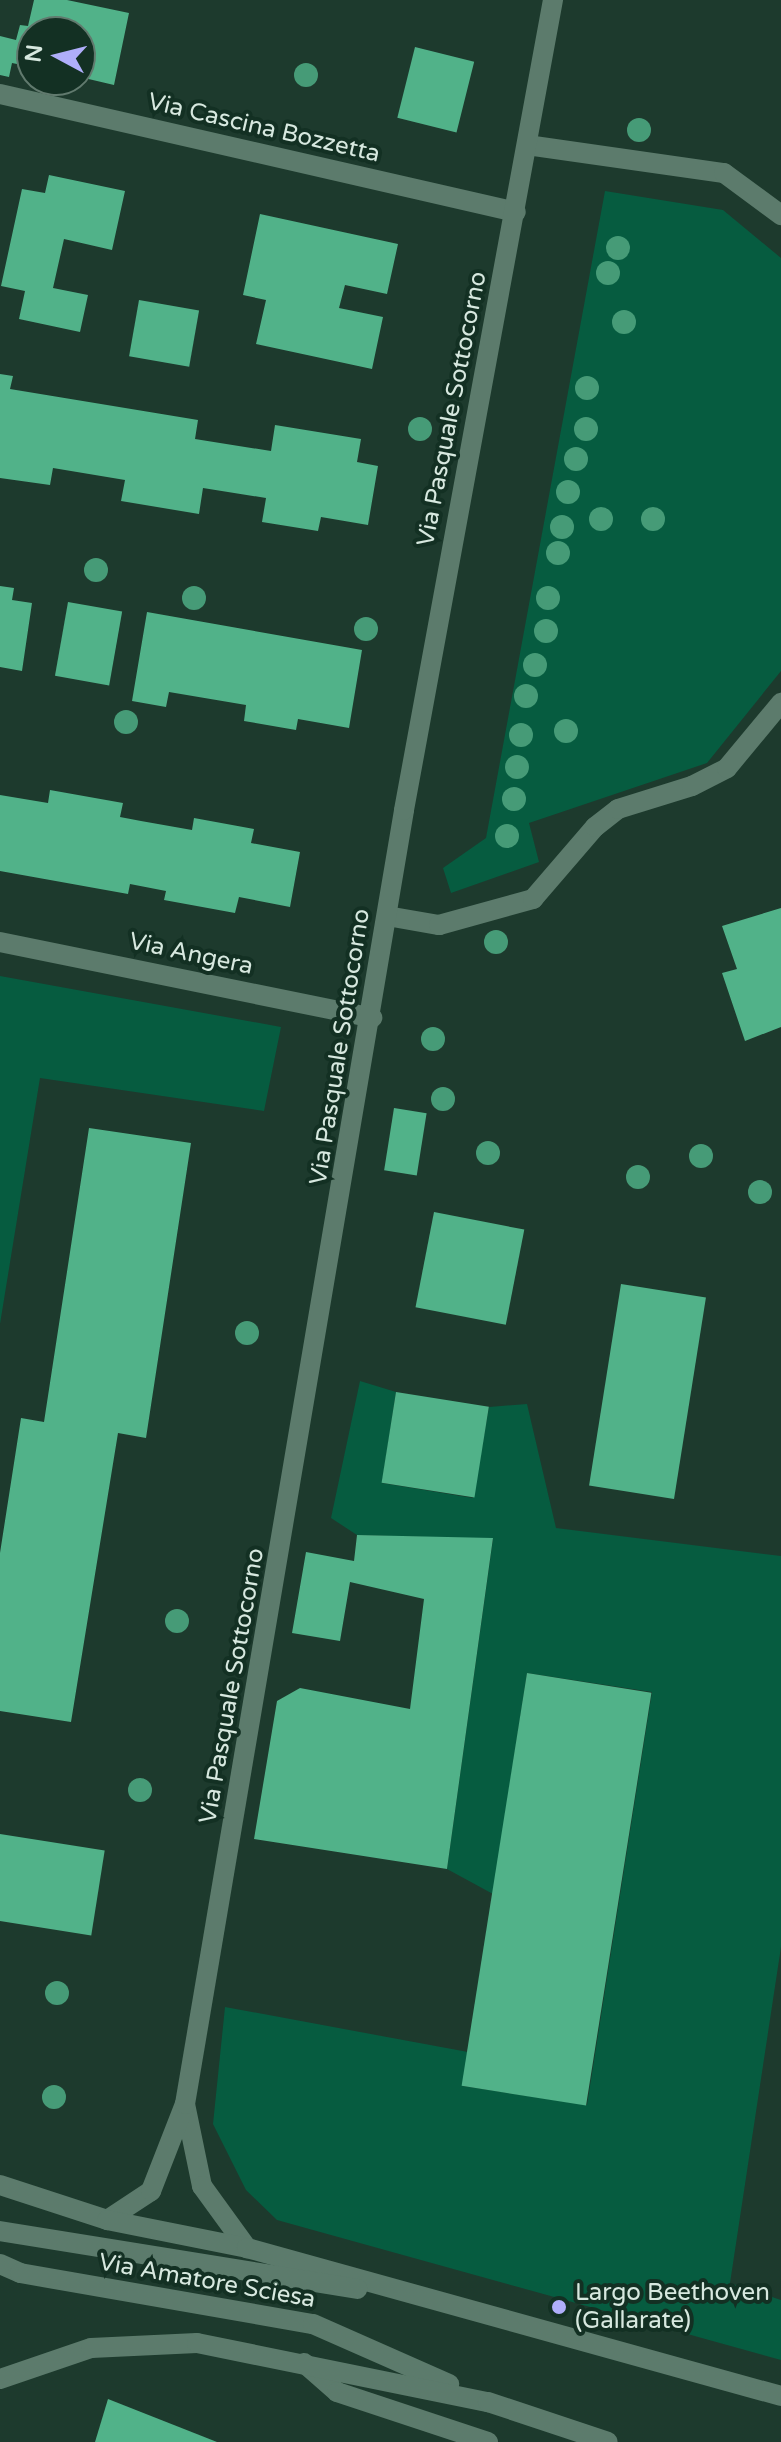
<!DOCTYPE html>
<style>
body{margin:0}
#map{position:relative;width:781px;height:2442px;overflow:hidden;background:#1d3a2d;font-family:"Varela Round",sans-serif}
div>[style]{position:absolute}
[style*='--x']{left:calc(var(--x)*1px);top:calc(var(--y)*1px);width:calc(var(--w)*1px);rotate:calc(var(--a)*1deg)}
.green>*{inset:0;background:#065c40}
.building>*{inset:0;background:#51b289;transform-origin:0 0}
.service>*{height:20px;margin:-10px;padding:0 10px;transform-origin:10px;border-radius:10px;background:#5c7b6c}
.minor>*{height:20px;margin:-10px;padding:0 10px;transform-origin:10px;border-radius:10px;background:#5c7b6c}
.tertiary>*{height:20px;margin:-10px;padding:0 10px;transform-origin:10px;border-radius:10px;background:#5c7b6c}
.trees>*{width:24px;height:24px;margin:-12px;border-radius:50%;background:#469b77}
.dots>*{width:22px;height:22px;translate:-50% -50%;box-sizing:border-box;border:4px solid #133023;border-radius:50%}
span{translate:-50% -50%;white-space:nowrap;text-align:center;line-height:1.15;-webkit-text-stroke:8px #133023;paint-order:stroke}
.street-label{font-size:24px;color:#d7e8df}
.poi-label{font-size:24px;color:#d7e8df}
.left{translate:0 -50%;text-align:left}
.north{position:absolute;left:16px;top:16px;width:80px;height:80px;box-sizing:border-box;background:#133023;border:2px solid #617a6e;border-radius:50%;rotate:277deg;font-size:22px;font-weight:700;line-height:32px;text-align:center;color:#d7e8df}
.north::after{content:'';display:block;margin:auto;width:28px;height:36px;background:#afaefa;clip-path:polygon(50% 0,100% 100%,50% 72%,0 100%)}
</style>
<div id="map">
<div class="green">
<i style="clip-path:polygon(605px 191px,723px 210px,781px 258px,781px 671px,707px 763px,529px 823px,539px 862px,451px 893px,443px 868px,486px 838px)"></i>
<i style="clip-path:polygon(0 976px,281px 1027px,264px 1111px,40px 1078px,0 1324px)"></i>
<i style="clip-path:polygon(360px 1381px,396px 1392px,382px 1483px,473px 1498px,489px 1407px,527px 1404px,556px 1528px,781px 1556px,781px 1947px,730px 2283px,781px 2300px,781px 2360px,277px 2220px,246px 2190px,213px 2124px,225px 2007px,468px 2052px,463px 2086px,587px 2105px,652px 1692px,527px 1673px,493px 1894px,447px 1869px,493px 1539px,357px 1535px,331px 1518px)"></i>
</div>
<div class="building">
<i style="clip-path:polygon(34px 0,67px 0,129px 13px,114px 85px,80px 77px,80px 32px,32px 32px,32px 67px,12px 63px,9px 77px,0 75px,0 36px,16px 40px,20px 25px,28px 26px)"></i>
<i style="left:415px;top:47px;width:61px;height:73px;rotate:14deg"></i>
<i style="clip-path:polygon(49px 175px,125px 191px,112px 250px,64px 239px,53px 288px,88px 295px,80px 332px,19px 319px,25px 291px,1px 286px,22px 189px,45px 193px)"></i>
<i style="clip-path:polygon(260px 214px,398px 244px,387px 294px,345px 285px,339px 308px,383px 317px,372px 369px,256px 344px,266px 300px,243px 295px)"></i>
<i style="left:139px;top:300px;width:61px;height:57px;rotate:10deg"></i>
<i style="clip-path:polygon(0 374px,13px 376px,10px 389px,198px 420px,195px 439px,271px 451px,275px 425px,361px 439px,357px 462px,378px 466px,368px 525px,321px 517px,318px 531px,262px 522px,266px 498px,203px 488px,199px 514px,121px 501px,125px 480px,53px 468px,50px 485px,0 478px)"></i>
<i style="clip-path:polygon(0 586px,14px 588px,12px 600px,32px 603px,22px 671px,0 667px)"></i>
<i style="left:68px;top:602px;width:55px;height:75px;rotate:10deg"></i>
<i style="clip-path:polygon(147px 612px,362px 650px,349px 728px,298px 719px,296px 730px,244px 721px,246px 705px,169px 692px,166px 707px,132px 701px)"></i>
<i style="clip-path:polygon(50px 790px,123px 803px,120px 817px,141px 821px,192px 830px,194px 818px,254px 829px,251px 843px,300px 852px,290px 907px,239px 897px,235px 913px,164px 900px,166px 891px,130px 884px,128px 894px,0 871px,0 795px,48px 803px)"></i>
<i style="clip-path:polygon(781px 908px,781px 1027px,745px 1041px,722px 973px,737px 969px,722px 926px)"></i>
<i style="left:394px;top:1108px;width:33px;height:63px;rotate:9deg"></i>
<i style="clip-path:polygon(89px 1128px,191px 1143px,146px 1438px,118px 1433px,71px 1722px,0 1711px,0 1553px,21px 1418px,44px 1422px)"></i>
<i style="left:434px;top:1212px;width:92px;height:97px;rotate:11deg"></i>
<i style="left:621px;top:1284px;width:86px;height:204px;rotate:9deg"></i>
<i style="left:396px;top:1392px;width:94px;height:92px;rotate:9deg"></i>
<i style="clip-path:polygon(357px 1535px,493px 1538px,447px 1869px,254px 1839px,277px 1701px,300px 1688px,410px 1709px,424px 1599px,350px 1582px,340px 1641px,292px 1633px,306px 1552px,354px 1561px)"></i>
<i style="left:527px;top:1673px;width:126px;height:418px;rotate:9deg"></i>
<i style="left:0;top:1834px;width:106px;height:86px;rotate:9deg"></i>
<i style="clip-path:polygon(108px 2399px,217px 2442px,95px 2442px)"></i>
</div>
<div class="service">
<i style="--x:527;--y:145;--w:199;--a:8.1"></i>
<i style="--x:724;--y:173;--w:71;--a:36.4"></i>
<i style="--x:387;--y:916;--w:53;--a:9.8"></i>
<i style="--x:439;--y:925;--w:98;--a:-15.5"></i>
<i style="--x:533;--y:899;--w:95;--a:-49.3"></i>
<i style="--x:595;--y:827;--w:29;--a:-38"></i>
<i style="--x:618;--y:809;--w:77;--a:-17.3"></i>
<i style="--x:692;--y:786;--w:39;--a:-27"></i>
<i style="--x:727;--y:768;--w:85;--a:-50.3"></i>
<i style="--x:304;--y:2363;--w:44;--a:41.3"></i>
<i style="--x:337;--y:2392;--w:159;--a:18.3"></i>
</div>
<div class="minor">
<i style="--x:0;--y:94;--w:529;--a:12.88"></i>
<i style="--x:0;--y:942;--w:380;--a:11.5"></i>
<i style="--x:185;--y:2104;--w:84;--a:78.3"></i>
<i style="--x:202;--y:2186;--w:77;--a:54"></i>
<i style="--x:107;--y:2220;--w:53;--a:-33.4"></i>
<i style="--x:151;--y:2191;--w:93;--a:-68.7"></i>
<i style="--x:185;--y:2104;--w:1312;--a:-80.39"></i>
<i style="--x:404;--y:810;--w:824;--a:-79.58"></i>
</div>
<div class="tertiary">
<i style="--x:0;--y:2185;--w:113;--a:18.1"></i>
<i style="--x:107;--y:2220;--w:143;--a:11.3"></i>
<i style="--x:247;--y:2248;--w:554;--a:15.49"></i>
<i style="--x:0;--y:2231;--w:362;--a:9.2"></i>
<i style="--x:0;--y:2264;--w:22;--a:24"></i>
<i style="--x:20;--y:2273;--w:297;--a:9.9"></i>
<i style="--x:313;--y:2324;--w:149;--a:23.8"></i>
<i style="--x:0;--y:2379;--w:96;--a:-18.8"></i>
<i style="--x:91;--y:2348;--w:106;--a:-2.7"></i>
<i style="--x:197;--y:2343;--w:297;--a:11.5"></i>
<i style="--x:488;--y:2402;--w:126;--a:18.4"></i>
</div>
<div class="trees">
<i style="left:306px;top:75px"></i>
<i style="left:639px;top:130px"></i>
<i style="left:618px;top:248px"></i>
<i style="left:608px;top:273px"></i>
<i style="left:624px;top:322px"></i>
<i style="left:587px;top:388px"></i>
<i style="left:420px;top:429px"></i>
<i style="left:586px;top:429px"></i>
<i style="left:576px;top:459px"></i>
<i style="left:568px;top:492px"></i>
<i style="left:601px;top:519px"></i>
<i style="left:653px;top:519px"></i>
<i style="left:562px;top:527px"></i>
<i style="left:558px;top:553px"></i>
<i style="left:96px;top:570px"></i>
<i style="left:194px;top:598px"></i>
<i style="left:548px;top:598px"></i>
<i style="left:366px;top:629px"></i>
<i style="left:546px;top:631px"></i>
<i style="left:535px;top:665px"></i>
<i style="left:526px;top:696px"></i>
<i style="left:126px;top:722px"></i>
<i style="left:566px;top:731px"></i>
<i style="left:521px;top:735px"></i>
<i style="left:517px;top:767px"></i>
<i style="left:514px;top:799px"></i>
<i style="left:507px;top:836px"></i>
<i style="left:496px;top:942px"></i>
<i style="left:433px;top:1039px"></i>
<i style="left:443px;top:1099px"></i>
<i style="left:488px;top:1153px"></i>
<i style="left:701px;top:1156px"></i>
<i style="left:638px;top:1177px"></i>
<i style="left:760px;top:1192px"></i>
<i style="left:247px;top:1333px"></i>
<i style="left:177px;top:1621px"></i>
<i style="left:140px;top:1790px"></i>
<i style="left:57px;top:1993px"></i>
<i style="left:54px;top:2097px"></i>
</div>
<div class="dots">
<i style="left:559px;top:2307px;background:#afaefa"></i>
</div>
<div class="street-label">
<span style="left:264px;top:128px;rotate:13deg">Via Cascina Bozzetta</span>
<span style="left:452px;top:409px;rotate:-79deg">Via Pasquale Sottocorno</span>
<span style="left:191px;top:954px;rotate:12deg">Via Angera</span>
<span style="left:340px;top:1047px;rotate:-81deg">Via Pasquale Sottocorno</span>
<span style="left:232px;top:1686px;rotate:-80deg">Via Pasquale Sottocorno</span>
<span style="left:207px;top:2281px;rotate:10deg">Via Amatore Sciesa</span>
</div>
<div class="poi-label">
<span class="left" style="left:575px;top:2307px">Largo Beethoven<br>(Gallarate)</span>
</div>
<div class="north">N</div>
</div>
